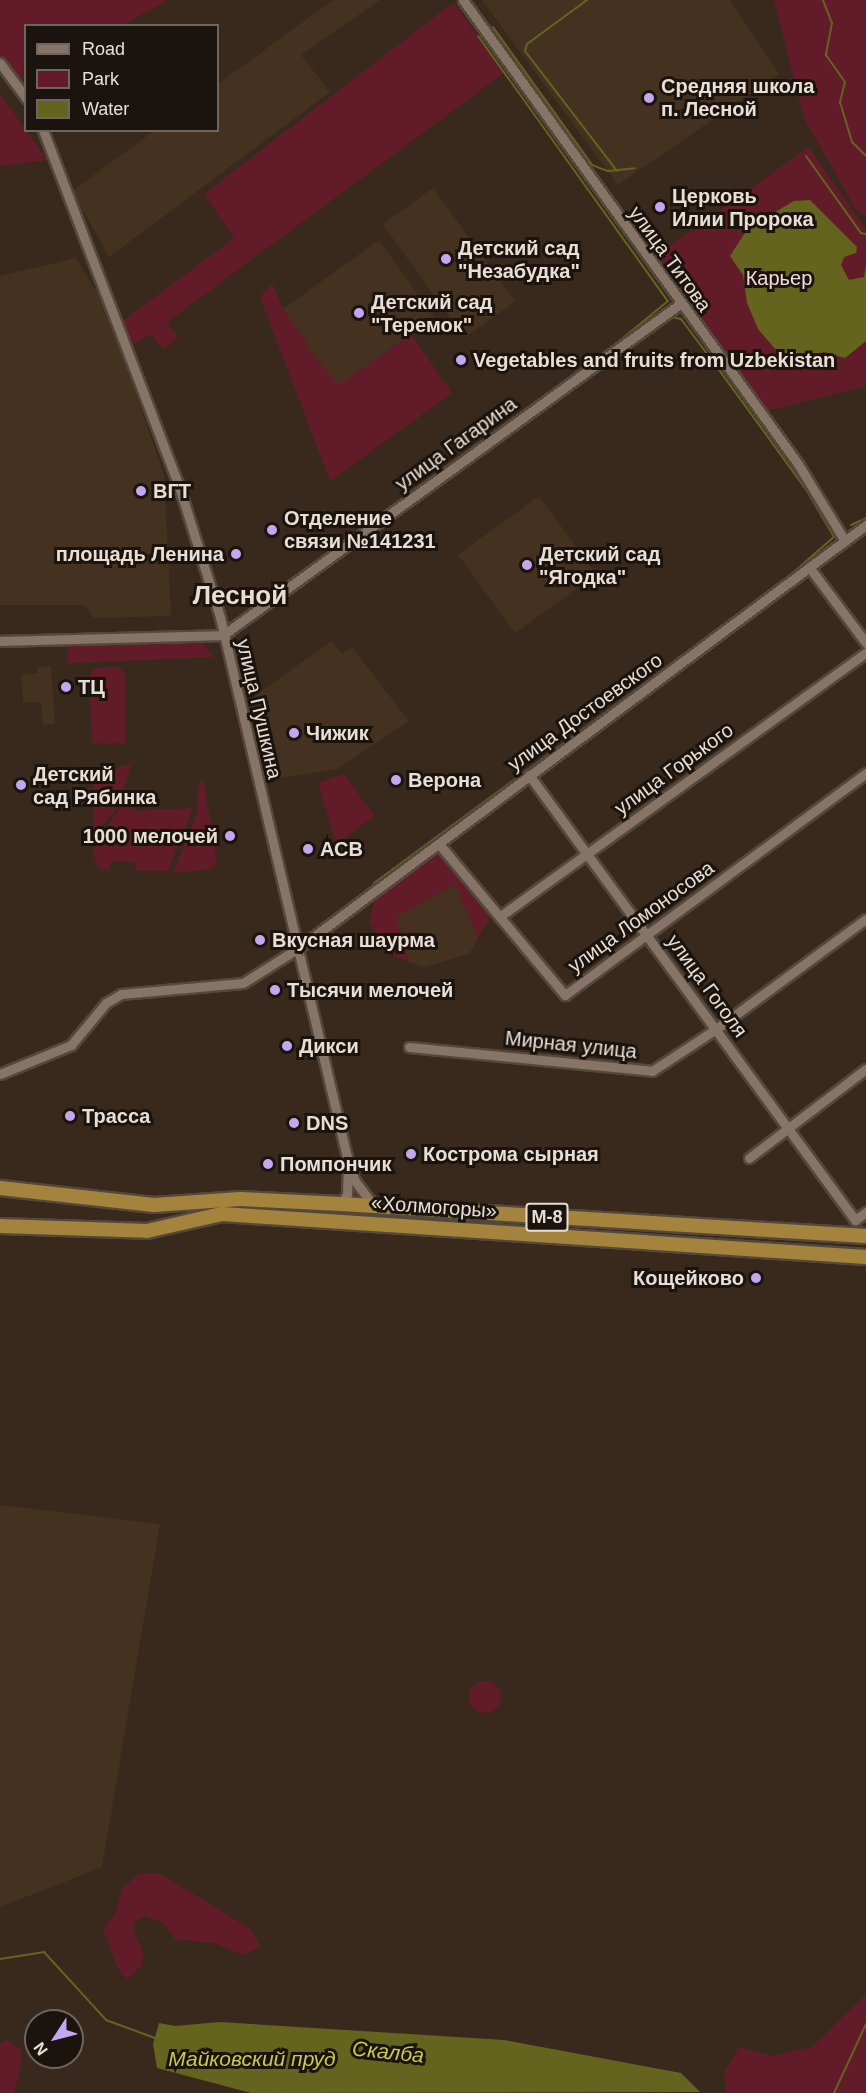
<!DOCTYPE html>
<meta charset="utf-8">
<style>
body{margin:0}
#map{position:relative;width:866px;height:2093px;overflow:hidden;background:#39291d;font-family:Arial,sans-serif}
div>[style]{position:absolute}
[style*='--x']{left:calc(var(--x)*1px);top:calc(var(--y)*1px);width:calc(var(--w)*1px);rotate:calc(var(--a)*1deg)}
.built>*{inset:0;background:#453120;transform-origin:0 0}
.green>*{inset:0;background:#621c29}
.round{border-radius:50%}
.water>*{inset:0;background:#65641e}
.stream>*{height:2px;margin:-1px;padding:0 1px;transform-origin:1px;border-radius:1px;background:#65641e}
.roads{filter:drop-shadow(2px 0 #54473c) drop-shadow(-2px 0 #54473c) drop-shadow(0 2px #54473c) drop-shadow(0 -2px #54473c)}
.minor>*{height:9px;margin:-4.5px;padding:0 4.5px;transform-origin:4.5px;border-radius:4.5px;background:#867466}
.highway>*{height:14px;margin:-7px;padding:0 7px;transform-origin:7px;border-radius:7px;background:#a4843c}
.dots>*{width:16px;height:16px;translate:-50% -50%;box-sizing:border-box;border:3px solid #1b140e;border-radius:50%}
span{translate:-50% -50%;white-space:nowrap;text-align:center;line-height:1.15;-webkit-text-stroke:6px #1b140e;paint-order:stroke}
.shield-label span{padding:2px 4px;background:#1b140e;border:2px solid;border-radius:4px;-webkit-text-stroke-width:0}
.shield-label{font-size:18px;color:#e9ded6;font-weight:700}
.poi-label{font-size:20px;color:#e9ded6;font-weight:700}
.left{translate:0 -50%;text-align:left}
.right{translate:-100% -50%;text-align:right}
.street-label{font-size:20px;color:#e9ded6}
.park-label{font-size:20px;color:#f3dadb}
.water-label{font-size:21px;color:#cbc94e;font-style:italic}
.district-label{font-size:26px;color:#e9ded6;font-weight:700}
.legend{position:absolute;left:24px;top:24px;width:195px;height:108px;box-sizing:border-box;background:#1b140e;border:2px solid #6d655e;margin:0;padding:8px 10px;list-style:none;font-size:18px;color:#e9ded6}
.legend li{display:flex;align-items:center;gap:12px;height:30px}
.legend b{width:30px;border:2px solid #6d655e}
.north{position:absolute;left:24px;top:2009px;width:60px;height:60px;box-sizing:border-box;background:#1b140e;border:2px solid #6d655e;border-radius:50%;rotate:234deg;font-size:16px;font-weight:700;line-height:24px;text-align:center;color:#e9ded6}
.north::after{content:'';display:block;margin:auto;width:21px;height:27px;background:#c4a7f1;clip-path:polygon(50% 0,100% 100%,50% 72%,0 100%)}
</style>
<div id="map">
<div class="built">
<i style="clip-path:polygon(333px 0,380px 0,301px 55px,330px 92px,109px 257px,72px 191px,154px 131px,218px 130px,218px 84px)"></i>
<i style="clip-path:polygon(482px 0,730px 0,779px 74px,618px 185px)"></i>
<i style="left:433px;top:188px;width:140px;height:62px;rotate:54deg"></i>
<i style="clip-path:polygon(379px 240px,434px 317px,339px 386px,305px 346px,308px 344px,283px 309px)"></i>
<i style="clip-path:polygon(76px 258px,106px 307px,164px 475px,171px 616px,94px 618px,84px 605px,0 605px,0 276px)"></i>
<i style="left:539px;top:496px;width:97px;height:100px;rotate:54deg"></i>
<i style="clip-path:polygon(332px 641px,342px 654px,352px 647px,409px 721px,337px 769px,264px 781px,246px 702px)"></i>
<i style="clip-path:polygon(51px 666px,55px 724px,43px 725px,41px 702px,23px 703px,21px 675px,38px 673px,38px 667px)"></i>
<i style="clip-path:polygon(455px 884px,478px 938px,469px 954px,424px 967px,409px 962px,396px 917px)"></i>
<i style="clip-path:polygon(0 1505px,160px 1524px,102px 1867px,0 1907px)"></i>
</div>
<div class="green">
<i style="clip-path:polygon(0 0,168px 0,123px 25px,26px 26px,22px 84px,0 56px)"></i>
<i style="clip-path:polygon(774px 0,866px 0,866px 216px,857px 211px,804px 118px)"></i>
<i style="clip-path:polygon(454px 2px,504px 73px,167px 322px,178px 338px,163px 349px,151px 334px,132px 345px,124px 320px,234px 238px,204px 194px)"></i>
<i style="clip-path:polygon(0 94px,26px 130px,47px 160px,0 166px)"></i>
<i style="clip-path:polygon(809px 147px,866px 230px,866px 386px,766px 411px,657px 255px)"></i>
<i style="clip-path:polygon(272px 283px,283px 309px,308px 344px,306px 346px,339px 385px,411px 334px,452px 393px,330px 481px,260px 297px)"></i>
<i style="clip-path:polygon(200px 640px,214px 657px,68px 663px,67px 642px)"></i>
<i style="clip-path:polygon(95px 668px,119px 667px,125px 674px,125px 743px,92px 744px,89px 675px)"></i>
<i style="clip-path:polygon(131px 764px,119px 807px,93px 835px,94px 782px,102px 772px)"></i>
<i style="clip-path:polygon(344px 774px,374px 816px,336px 845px,318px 783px)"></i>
<i style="clip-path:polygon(203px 778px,217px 861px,212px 869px,173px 873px,198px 810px,198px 786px)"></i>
<i style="clip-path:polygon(132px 792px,135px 811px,193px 808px,168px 871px,136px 870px,135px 862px,113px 861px,108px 869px,98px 868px,93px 852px,96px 841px)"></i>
<i style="clip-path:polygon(439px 851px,494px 910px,478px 938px,455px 884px,396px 917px,409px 962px,394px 956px,369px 923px,375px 897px)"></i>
<i class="round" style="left:469px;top:1681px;width:32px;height:32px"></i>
<i style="clip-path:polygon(159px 1873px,252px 1930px,260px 1947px,242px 1955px,215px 1943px,175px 1939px,163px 1923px,145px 1916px,136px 1920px,133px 1929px,144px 1955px,141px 1966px,128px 1979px,120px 1973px,103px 1929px,115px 1914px,123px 1887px,139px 1874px)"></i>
<i style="clip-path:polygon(866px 1994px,866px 2093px,726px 2093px,724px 2073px,739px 2047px,771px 2056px,812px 2047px)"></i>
<i style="clip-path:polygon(7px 2040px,22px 2050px,20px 2069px,14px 2093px,0 2093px,0 2043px)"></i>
</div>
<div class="water">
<i style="clip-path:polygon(810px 200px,857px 247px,856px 253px,844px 257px,841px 265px,849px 280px,864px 277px,866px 265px,866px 341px,845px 358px,824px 352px,795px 359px,777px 351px,758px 329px,747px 303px,743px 275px,730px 256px,748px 228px,794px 201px)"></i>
<i style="clip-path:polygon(220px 2022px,504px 2040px,681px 2073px,700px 2092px,251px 2093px,157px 2068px,153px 2044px,159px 2023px,175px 2026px)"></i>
</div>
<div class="stream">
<i style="--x:587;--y:0;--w:74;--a:143.7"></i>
<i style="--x:527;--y:44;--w:7;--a:106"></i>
<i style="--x:525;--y:51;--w:151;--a:52.5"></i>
<i style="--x:823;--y:0;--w:25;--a:69"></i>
<i style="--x:832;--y:23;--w:33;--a:101"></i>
<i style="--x:826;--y:55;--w:33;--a:55"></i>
<i style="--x:845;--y:82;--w:21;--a:104"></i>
<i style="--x:840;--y:102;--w:42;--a:73.3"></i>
<i style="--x:852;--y:142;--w:20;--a:45"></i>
<i style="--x:493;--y:27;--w:170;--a:54.3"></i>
<i style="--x:592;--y:165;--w:17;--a:21"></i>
<i style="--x:608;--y:171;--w:27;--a:-6"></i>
<i style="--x:478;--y:36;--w:326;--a:54.4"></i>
<i style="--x:668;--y:301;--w:80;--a:140.6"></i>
<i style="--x:806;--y:156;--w:95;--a:54.5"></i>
<i style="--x:861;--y:233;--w:5;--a:11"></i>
<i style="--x:851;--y:525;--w:17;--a:-25"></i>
<i style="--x:248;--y:610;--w:210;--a:-35.5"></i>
<i style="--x:374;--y:883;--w:506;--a:-36.39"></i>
<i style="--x:781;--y:583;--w:70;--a:-41"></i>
<i style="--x:834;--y:537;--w:53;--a:-120.4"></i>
<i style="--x:807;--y:491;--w:163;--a:-126"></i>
<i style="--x:711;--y:359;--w:50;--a:-126.9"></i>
<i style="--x:681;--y:319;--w:9;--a:-167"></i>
<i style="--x:0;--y:1959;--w:45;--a:-9"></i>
<i style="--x:44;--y:1952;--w:92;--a:47.6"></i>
<i style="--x:106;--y:2020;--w:52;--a:20.2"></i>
<i style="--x:834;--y:2093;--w:76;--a:-65.1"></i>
</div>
<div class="roads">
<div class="minor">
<i style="--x:463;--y:0;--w:572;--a:54.17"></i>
<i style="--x:798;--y:464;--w:90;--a:58.6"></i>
<i style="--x:0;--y:63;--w:44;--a:53.4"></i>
<i style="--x:43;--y:130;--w:378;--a:69.1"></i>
<i style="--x:178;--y:483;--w:140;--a:72.6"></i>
<i style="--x:220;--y:617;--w:555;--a:76.77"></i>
<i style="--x:347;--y:1157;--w:25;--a:72"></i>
<i style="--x:355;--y:1181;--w:30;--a:53"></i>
<i style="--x:809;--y:567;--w:95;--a:53.1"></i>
<i style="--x:223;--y:635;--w:564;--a:-35.92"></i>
<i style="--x:0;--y:641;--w:223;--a:-1.5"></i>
<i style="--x:529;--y:775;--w:552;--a:53.77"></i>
<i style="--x:855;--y:1220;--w:14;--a:-36"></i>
<i style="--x:439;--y:844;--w:197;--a:50.2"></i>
<i style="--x:565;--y:995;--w:374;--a:-36.4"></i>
<i style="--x:502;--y:915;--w:449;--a:-35.8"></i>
<i style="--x:409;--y:1047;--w:244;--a:5.6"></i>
<i style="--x:652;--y:1071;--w:77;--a:-33.3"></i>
<i style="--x:716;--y:1029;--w:186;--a:-36.3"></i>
<i style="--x:0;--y:1074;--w:77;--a:-22.2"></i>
<i style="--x:71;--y:1045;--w:55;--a:-50.2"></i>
<i style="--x:106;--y:1003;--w:17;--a:-31"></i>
<i style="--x:121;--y:994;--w:122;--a:-5.2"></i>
<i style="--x:243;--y:983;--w:64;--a:-32.2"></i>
<i style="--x:297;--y:949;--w:710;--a:-36.69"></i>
<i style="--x:749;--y:1158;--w:147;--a:-37.3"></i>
<i style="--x:341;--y:1204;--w:12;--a:-59"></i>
<i style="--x:347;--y:1194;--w:23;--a:-88"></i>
</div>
<div class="highway">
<i style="--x:0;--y:1188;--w:155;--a:6.3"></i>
<i style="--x:154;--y:1205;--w:86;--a:-4"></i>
<i style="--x:240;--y:1199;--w:101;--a:2.8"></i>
<i style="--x:341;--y:1204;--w:526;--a:3.49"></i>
<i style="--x:0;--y:1226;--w:147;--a:1.9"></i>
<i style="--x:147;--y:1231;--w:77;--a:-12.8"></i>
<i style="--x:222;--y:1214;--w:645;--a:3.82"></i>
</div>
</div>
<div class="dots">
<i style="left:649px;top:98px;background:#c4a7f1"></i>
<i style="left:660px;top:207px;background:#c4a7f1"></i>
<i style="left:446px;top:259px;background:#c4a7f1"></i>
<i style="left:359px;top:313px;background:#c4a7f1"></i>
<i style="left:461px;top:360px;background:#c4a7f1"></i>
<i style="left:141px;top:491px;background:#c4a7f1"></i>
<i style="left:272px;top:530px;background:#c4a7f1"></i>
<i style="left:236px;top:554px;background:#c4a7f1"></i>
<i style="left:527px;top:565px;background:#c4a7f1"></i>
<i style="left:66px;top:687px;background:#c4a7f1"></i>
<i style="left:294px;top:733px;background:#c4a7f1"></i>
<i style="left:396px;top:780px;background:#c4a7f1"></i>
<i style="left:21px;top:785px;background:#c4a7f1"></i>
<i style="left:230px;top:836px;background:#c4a7f1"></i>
<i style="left:308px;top:849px;background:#c4a7f1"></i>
<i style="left:260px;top:940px;background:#c4a7f1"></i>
<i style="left:275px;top:990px;background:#c4a7f1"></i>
<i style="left:287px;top:1046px;background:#c4a7f1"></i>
<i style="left:70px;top:1116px;background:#c4a7f1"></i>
<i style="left:294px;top:1123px;background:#c4a7f1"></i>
<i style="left:411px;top:1154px;background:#c4a7f1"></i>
<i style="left:268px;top:1164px;background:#c4a7f1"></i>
<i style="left:756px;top:1278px;background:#c4a7f1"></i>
</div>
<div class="shield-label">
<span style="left:547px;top:1217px">М-8</span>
</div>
<div class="poi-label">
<span class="left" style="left:661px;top:98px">Средняя школа<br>п. Лесной</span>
<span class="left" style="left:672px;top:208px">Церковь<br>Илии Пророка</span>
<span class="left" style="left:458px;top:260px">Детский сад<br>"Незабудка"</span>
<span class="left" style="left:371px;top:314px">Детский сад<br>"Теремок"</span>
<span class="left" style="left:473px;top:360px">Vegetables and fruits from Uzbekistan</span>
<span class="left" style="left:153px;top:491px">ВГТ</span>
<span class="left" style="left:284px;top:530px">Отделение<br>связи №141231</span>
<span class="right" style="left:224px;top:554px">площадь Ленина</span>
<span class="left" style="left:539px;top:566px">Детский сад<br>"Ягодка"</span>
<span class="left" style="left:78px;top:687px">ТЦ</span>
<span class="left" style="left:306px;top:733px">Чижик</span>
<span class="left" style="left:33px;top:786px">Детский<br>сад Рябинка</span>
<span class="left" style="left:408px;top:780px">Верона</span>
<span class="right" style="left:218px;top:836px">1000 мелочей</span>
<span class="left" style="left:320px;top:849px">АСВ</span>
<span class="left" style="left:272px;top:940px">Вкусная шаурма</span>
<span class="left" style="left:287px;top:990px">Тысячи мелочей</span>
<span class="left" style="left:299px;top:1046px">Дикси</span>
<span class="left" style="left:82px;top:1116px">Трасса</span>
<span class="left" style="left:306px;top:1123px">DNS</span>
<span class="left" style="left:423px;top:1154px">Кострома сырная</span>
<span class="left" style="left:280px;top:1164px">Помпончик</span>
<span class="right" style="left:744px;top:1278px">Кощейково</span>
</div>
<div class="street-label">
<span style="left:670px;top:259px;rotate:54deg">улица Титова</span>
<span style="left:456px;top:444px;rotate:-36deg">улица Гагарина</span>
<span style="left:259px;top:709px;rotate:77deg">улица Пушкина</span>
<span style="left:585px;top:712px;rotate:-36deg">улица Достоевского</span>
<span style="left:674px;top:769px;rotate:-36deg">улица Горького</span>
<span style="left:641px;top:917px;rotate:-36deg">улица Ломоносова</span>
<span style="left:707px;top:986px;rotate:54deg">улица Гоголя</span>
<span style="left:571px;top:1045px;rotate:6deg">Мирная улица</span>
<span style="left:434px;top:1207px;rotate:4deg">«Холмогоры»</span>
</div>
<div class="park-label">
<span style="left:779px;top:278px">Карьер</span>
</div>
<div class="water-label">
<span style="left:388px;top:2052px;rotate:6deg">Скалба</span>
<span style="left:252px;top:2059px">Майковский пруд</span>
</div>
<div class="district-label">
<span style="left:240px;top:596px">Лесной</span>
</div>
<ul class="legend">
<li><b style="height:8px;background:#867466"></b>Road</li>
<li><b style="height:16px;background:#621c29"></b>Park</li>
<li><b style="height:16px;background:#65641e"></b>Water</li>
</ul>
<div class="north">N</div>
</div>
